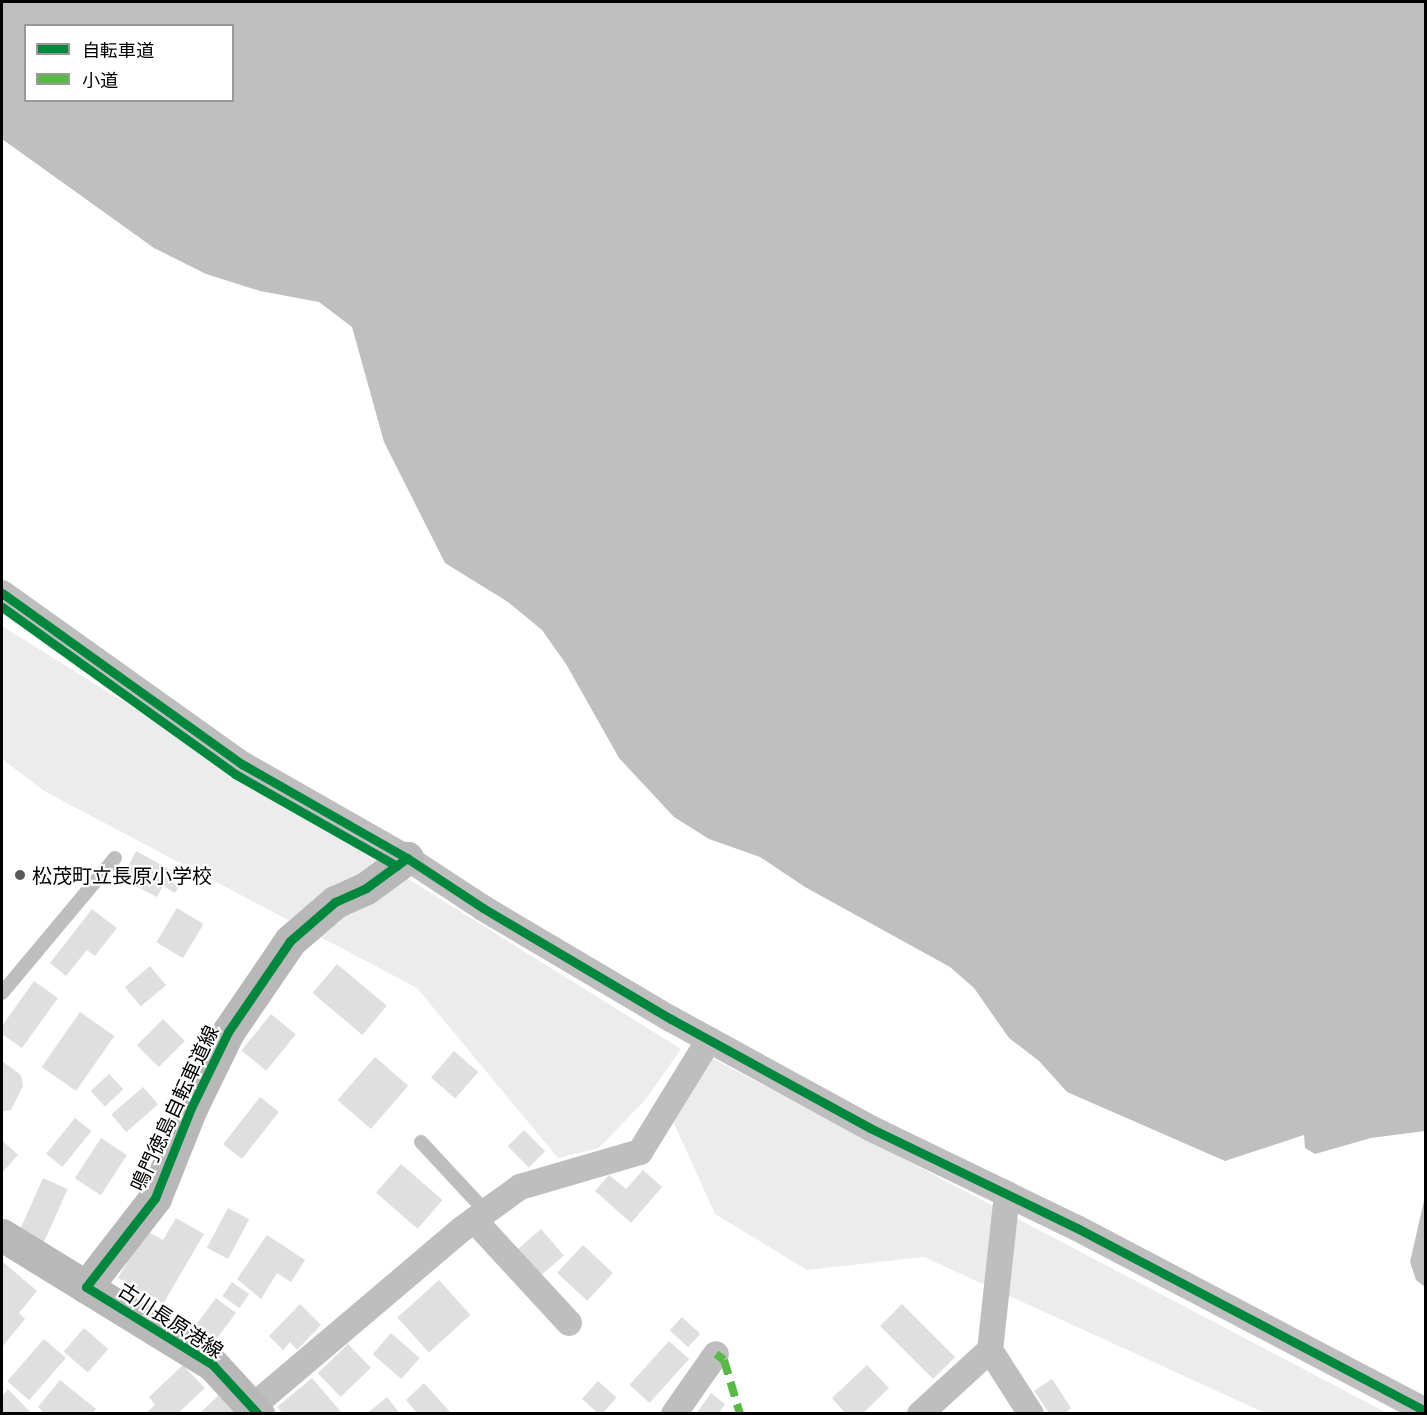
<!DOCTYPE html>
<meta charset="utf-8">
<style>
body{margin:0}
#map{position:relative;width:1427px;height:1415px;overflow:hidden;background:#fff;font-family:"IBM Plex Sans","Noto Sans JP",sans-serif}
div>[style]{position:absolute}
[style*='--x']{left:calc(var(--x)*1px);top:calc(var(--y)*1px);width:calc(var(--w)*1px);rotate:calc(var(--a)*1deg)}
.green>*{inset:0;background:#ececec}
.water>*{inset:0;background:#bfbfbf}
.building>*{inset:0;background:#dfdfdf;transform-origin:0 0}
.service>*{height:14px;margin:-7px;padding:0 7px;transform-origin:7px;border-radius:7px;background:#bebebe}
.minor>*{height:26px;margin:-13px;padding:0 13px;transform-origin:13px;border-radius:13px;background:#bebebe}
.secondary>*{height:33px;margin:-16.5px;padding:0 16.5px;transform-origin:16.5px;border-radius:16.5px;background:#b8b8b8}
.quiet>*{height:8px;margin-top:-4px;transform-origin:0;background:repeating-linear-gradient(90deg,#58b947 0 15px,transparent 0 23px)}
.cycleway>*{height:9px;margin:-4.5px;padding:0 4.5px;transform-origin:4.5px;border-radius:4.5px;background:#00873e}
.dots>*{width:16px;height:16px;translate:-50% -50%;box-sizing:border-box;border:3px solid #fff;border-radius:50%}
span{translate:-50% -50%;white-space:nowrap;text-align:center;line-height:1.15;-webkit-text-stroke:4.5px #fff;paint-order:stroke}
.poi-label{font-size:20px;color:#000}
.left{translate:0 -50%;text-align:left}
.street-label{font-size:20px;color:#000}
.frame{position:absolute;inset:0;border:3px solid #000;pointer-events:none}
.legend{position:absolute;left:24px;top:24px;width:210px;height:78px;box-sizing:border-box;background:#fff;border:2px solid #999;margin:0;padding:8px 10px;list-style:none;font-size:18px;color:#000}
.legend li{display:flex;align-items:center;gap:12px;height:30px}
.legend b{width:30px;border:2px solid #999}
</style>
<div id="map">
<div class="green">
<i style="clip-path:polygon(2px 626px,681px 1049px,646px 1099px,599px 1148px,558px 1158px,417px 988px,44px 791px,2px 759px)"></i>
<i style="clip-path:polygon(706px 1055px,1387px 1413px,1265px 1413px,924px 1257px,807px 1270px,715px 1214px,672px 1119px)"></i>
</div>
<div class="water">
<i style="clip-path:polygon(evenodd,2px 2px,1425px 2px,1425px 1131px,1371px 1138px,1315px 1154px,1305px 1148px,1304px 1135px,1225px 1161px,1067px 1092px,1039px 1061px,1009px 1038px,974px 988px,950px 967px,805px 887px,760px 857px,709px 839px,674px 817px,619px 758px,566px 664px,542px 630px,508px 602px,445px 563px,384px 442px,352px 327px,319px 302px,260px 291px,206px 274px,154px 248px,2px 139px,2px 2px,26px 26px,232px 26px,232px 100px,26px 100px,26px 26px)"></i>
<i style="clip-path:polygon(1425px 1196px,1425px 1287px,1416px 1280px,1410px 1262px)"></i>
</div>
<div class="building">
<i style="clip-path:polygon(136px 851px,184px 877px,175px 893px,163px 886px,157px 897px,122px 879px)"></i>
<i style="left:177px;top:908px;width:31px;height:40px;rotate:31deg"></i>
<i style="clip-path:polygon(92px 909px,117px 928px,95px 956px,87px 950px,66px 976px,50px 963px)"></i>
<i style="left:337px;top:964px;width:65px;height:38px;rotate:40deg"></i>
<i style="left:150px;top:966px;width:25px;height:33px;rotate:50deg"></i>
<i style="clip-path:polygon(34px 981px,58px 998px,22px 1048px,2px 1034px,2px 1026px)"></i>
<i style="left:80px;top:1012px;width:42px;height:67px;rotate:35deg"></i>
<i style="left:271px;top:1014px;width:32px;height:47px;rotate:39deg"></i>
<i style="left:163px;top:1019px;width:31px;height:37px;rotate:45deg"></i>
<i style="left:454px;top:1051px;width:32px;height:35px;rotate:41deg"></i>
<i style="left:375px;top:1057px;width:44px;height:57px;rotate:41deg"></i>
<i style="clip-path:polygon(2px 1061px,21px 1075px,23px 1086px,11px 1110px,2px 1111px)"></i>
<i style="left:109px;top:1074px;width:21px;height:25px;rotate:47deg"></i>
<i style="left:143px;top:1087px;width:23px;height:42px;rotate:49deg"></i>
<i style="left:260px;top:1097px;width:24px;height:60px;rotate:38deg"></i>
<i style="left:75px;top:1118px;width:21px;height:46px;rotate:39deg"></i>
<i style="left:524px;top:1130px;width:30px;height:23px;rotate:45deg"></i>
<i style="left:101px;top:1138px;width:31px;height:48px;rotate:33deg"></i>
<i style="clip-path:polygon(2px 1140px,18px 1155px,2px 1173px)"></i>
<i style="left:401px;top:1164px;width:55px;height:38px;rotate:41deg"></i>
<i style="clip-path:polygon(643px 1170px,662px 1187px,631px 1223px,595px 1191px,609px 1175px,626px 1189px)"></i>
<i style="left:43px;top:1178px;width:27px;height:60px;rotate:24deg"></i>
<i style="left:228px;top:1208px;width:24px;height:45px;rotate:28deg"></i>
<i style="clip-path:polygon(176px 1218px,204px 1234px,163px 1304px,118px 1278px,145px 1230px,163px 1240px)"></i>
<i style="left:541px;top:1229px;width:35px;height:31px;rotate:49deg"></i>
<i style="clip-path:polygon(267px 1235px,305px 1260px,291px 1282px,277px 1273px,261px 1299px,237px 1279px)"></i>
<i style="left:583px;top:1245px;width:41px;height:38px;rotate:43deg"></i>
<i style="clip-path:polygon(2px 1261px,37px 1291px,19px 1313px,25px 1319px,2px 1347px)"></i>
<i style="left:439px;top:1280px;width:47px;height:56px;rotate:48deg"></i>
<i style="left:232px;top:1282px;width:21px;height:17px;rotate:35deg"></i>
<i style="left:216px;top:1298px;width:25px;height:34px;rotate:37deg"></i>
<i style="clip-path:polygon(300px 1304px,321px 1325px,297px 1350px,290px 1342px,283px 1350px,269px 1336px)"></i>
<i style="left:902px;top:1304px;width:75px;height:31px;rotate:45deg"></i>
<i style="left:682px;top:1317px;width:25px;height:18px;rotate:43deg"></i>
<i style="left:84px;top:1328px;width:32px;height:31px;rotate:41deg"></i>
<i style="left:391px;top:1333px;width:38px;height:28px;rotate:41deg"></i>
<i style="left:44px;top:1339px;width:29px;height:56px;rotate:41deg"></i>
<i style="left:669px;top:1341px;width:27px;height:59px;rotate:42deg"></i>
<i style="left:348px;top:1344px;width:33px;height:42px;rotate:46deg"></i>
<i style="clip-path:polygon(183px 1365px,205px 1388px,177px 1414px,145px 1414px,155px 1405px,149px 1397px)"></i>
<i style="clip-path:polygon(867px 1365px,889px 1388px,862px 1414px,846px 1414px,832px 1398px)"></i>
<i style="clip-path:polygon(312px 1378px,341px 1412px,283px 1414px,277px 1407px)"></i>
<i style="clip-path:polygon(1052px 1379px,1071px 1408px,1064px 1414px,1050px 1414px,1034px 1391px)"></i>
<i style="clip-path:polygon(60px 1380px,96px 1409px,92px 1414px,45px 1414px,38px 1407px)"></i>
<i style="left:598px;top:1381px;width:25px;height:24px;rotate:42deg"></i>
<i style="clip-path:polygon(424px 1383px,452px 1414px,418px 1414px,406px 1400px)"></i>
<i style="clip-path:polygon(8px 1389px,32px 1414px,2px 1414px,2px 1396px)"></i>
<i style="clip-path:polygon(221px 1393px,241px 1414px,201px 1412px)"></i>
<i style="clip-path:polygon(711px 1393px,725px 1404px,718px 1414px,696px 1414px)"></i>
<i style="clip-path:polygon(387px 1397px,400px 1414px,366px 1414px)"></i>
</div>
<div class="service">
<i style="--x:2;--y:993;--w:176;--a:-50.1"></i>
<i style="--x:421;--y:1142;--w:96;--a:47.1"></i>
</div>
<div class="minor">
<i style="--x:2;--y:593;--w:295;--a:35.5"></i>
<i style="--x:242;--y:764;--w:190;--a:29.7"></i>
<i style="--x:407;--y:858;--w:91;--a:33.3"></i>
<i style="--x:483;--y:908;--w:218;--a:30.6"></i>
<i style="--x:671;--y:1019;--w:227;--a:28.7"></i>
<i style="--x:870;--y:1128;--w:230;--a:25.8"></i>
<i style="--x:1077;--y:1228;--w:394;--a:27.7"></i>
<i style="--x:1007;--y:1194;--w:157;--a:96.2"></i>
<i style="--x:990;--y:1350;--w:76;--a:57.4"></i>
<i style="--x:474;--y:1220;--w:140;--a:47.3"></i>
<i style="--x:252;--y:1407;--w:275;--a:-40.3"></i>
<i style="--x:462;--y:1229;--w:72;--a:-35.9"></i>
<i style="--x:520;--y:1187;--w:125;--a:-16.3"></i>
<i style="--x:640;--y:1152;--w:132;--a:-58.4"></i>
<i style="--x:674;--y:1414;--w:73;--a:-55"></i>
<i style="--x:920;--y:1414;--w:95;--a:-42.4"></i>
</div>
<div class="secondary">
<i style="--x:2;--y:1235;--w:248;--a:31.6"></i>
<i style="--x:213;--y:1365;--w:67;--a:47.4"></i>
<i style="--x:86;--y:1287;--w:113;--a:-52.2"></i>
<i style="--x:155;--y:1198;--w:97;--a:-68.2"></i>
<i style="--x:191;--y:1108;--w:85;--a:-64"></i>
<i style="--x:228;--y:1032;--w:110;--a:-55.7"></i>
<i style="--x:290;--y:941;--w:60;--a:-40.9"></i>
<i style="--x:335;--y:902;--w:34;--a:-24"></i>
<i style="--x:366;--y:888;--w:51;--a:-36.2"></i>
</div>
<div class="quiet">
<i style="--x:716;--y:1354;--w:10;--a:37"></i>
<i style="--x:724;--y:1360;--w:56;--a:73.5"></i>
</div>
<div class="cycleway">
<i style="--x:2;--y:593;--w:295;--a:35.5"></i>
<i style="--x:242;--y:764;--w:190;--a:29.7"></i>
<i style="--x:407;--y:858;--w:91;--a:33.3"></i>
<i style="--x:483;--y:908;--w:218;--a:30.6"></i>
<i style="--x:671;--y:1019;--w:227;--a:28.7"></i>
<i style="--x:870;--y:1128;--w:230;--a:25.8"></i>
<i style="--x:1077;--y:1228;--w:394;--a:27.7"></i>
<i style="--x:2;--y:607;--w:287;--a:35.6"></i>
<i style="--x:235;--y:774;--w:186;--a:29.6"></i>
<i style="--x:258;--y:1414;--w:67;--a:-132.6"></i>
<i style="--x:213;--y:1365;--w:149;--a:-148.4"></i>
<i style="--x:86;--y:1287;--w:113;--a:-52.2"></i>
<i style="--x:155;--y:1198;--w:97;--a:-68.2"></i>
<i style="--x:191;--y:1108;--w:85;--a:-64"></i>
<i style="--x:228;--y:1032;--w:110;--a:-55.7"></i>
<i style="--x:290;--y:941;--w:60;--a:-40.9"></i>
<i style="--x:335;--y:902;--w:34;--a:-24"></i>
<i style="--x:366;--y:888;--w:51;--a:-36.2"></i>
</div>
<div class="dots">
<i style="left:20px;top:875px;background:#595959"></i>
</div>
<div class="poi-label">
<span class="left" style="left:32px;top:875px">松茂町立長原小学校</span>
</div>
<div class="street-label">
<span style="left:174px;top:1108px;rotate:-65deg">鳴門徳島自転車道線</span>
<span style="left:171px;top:1320px;rotate:33deg">古川長原港線</span>
</div>
<div class="frame"></div>
<ul class="legend">
<li><b style="height:8px;background:#00873e"></b>自転車道</li>
<li><b style="height:8px;background:#58b947"></b>小道</li>
</ul>
</div>
